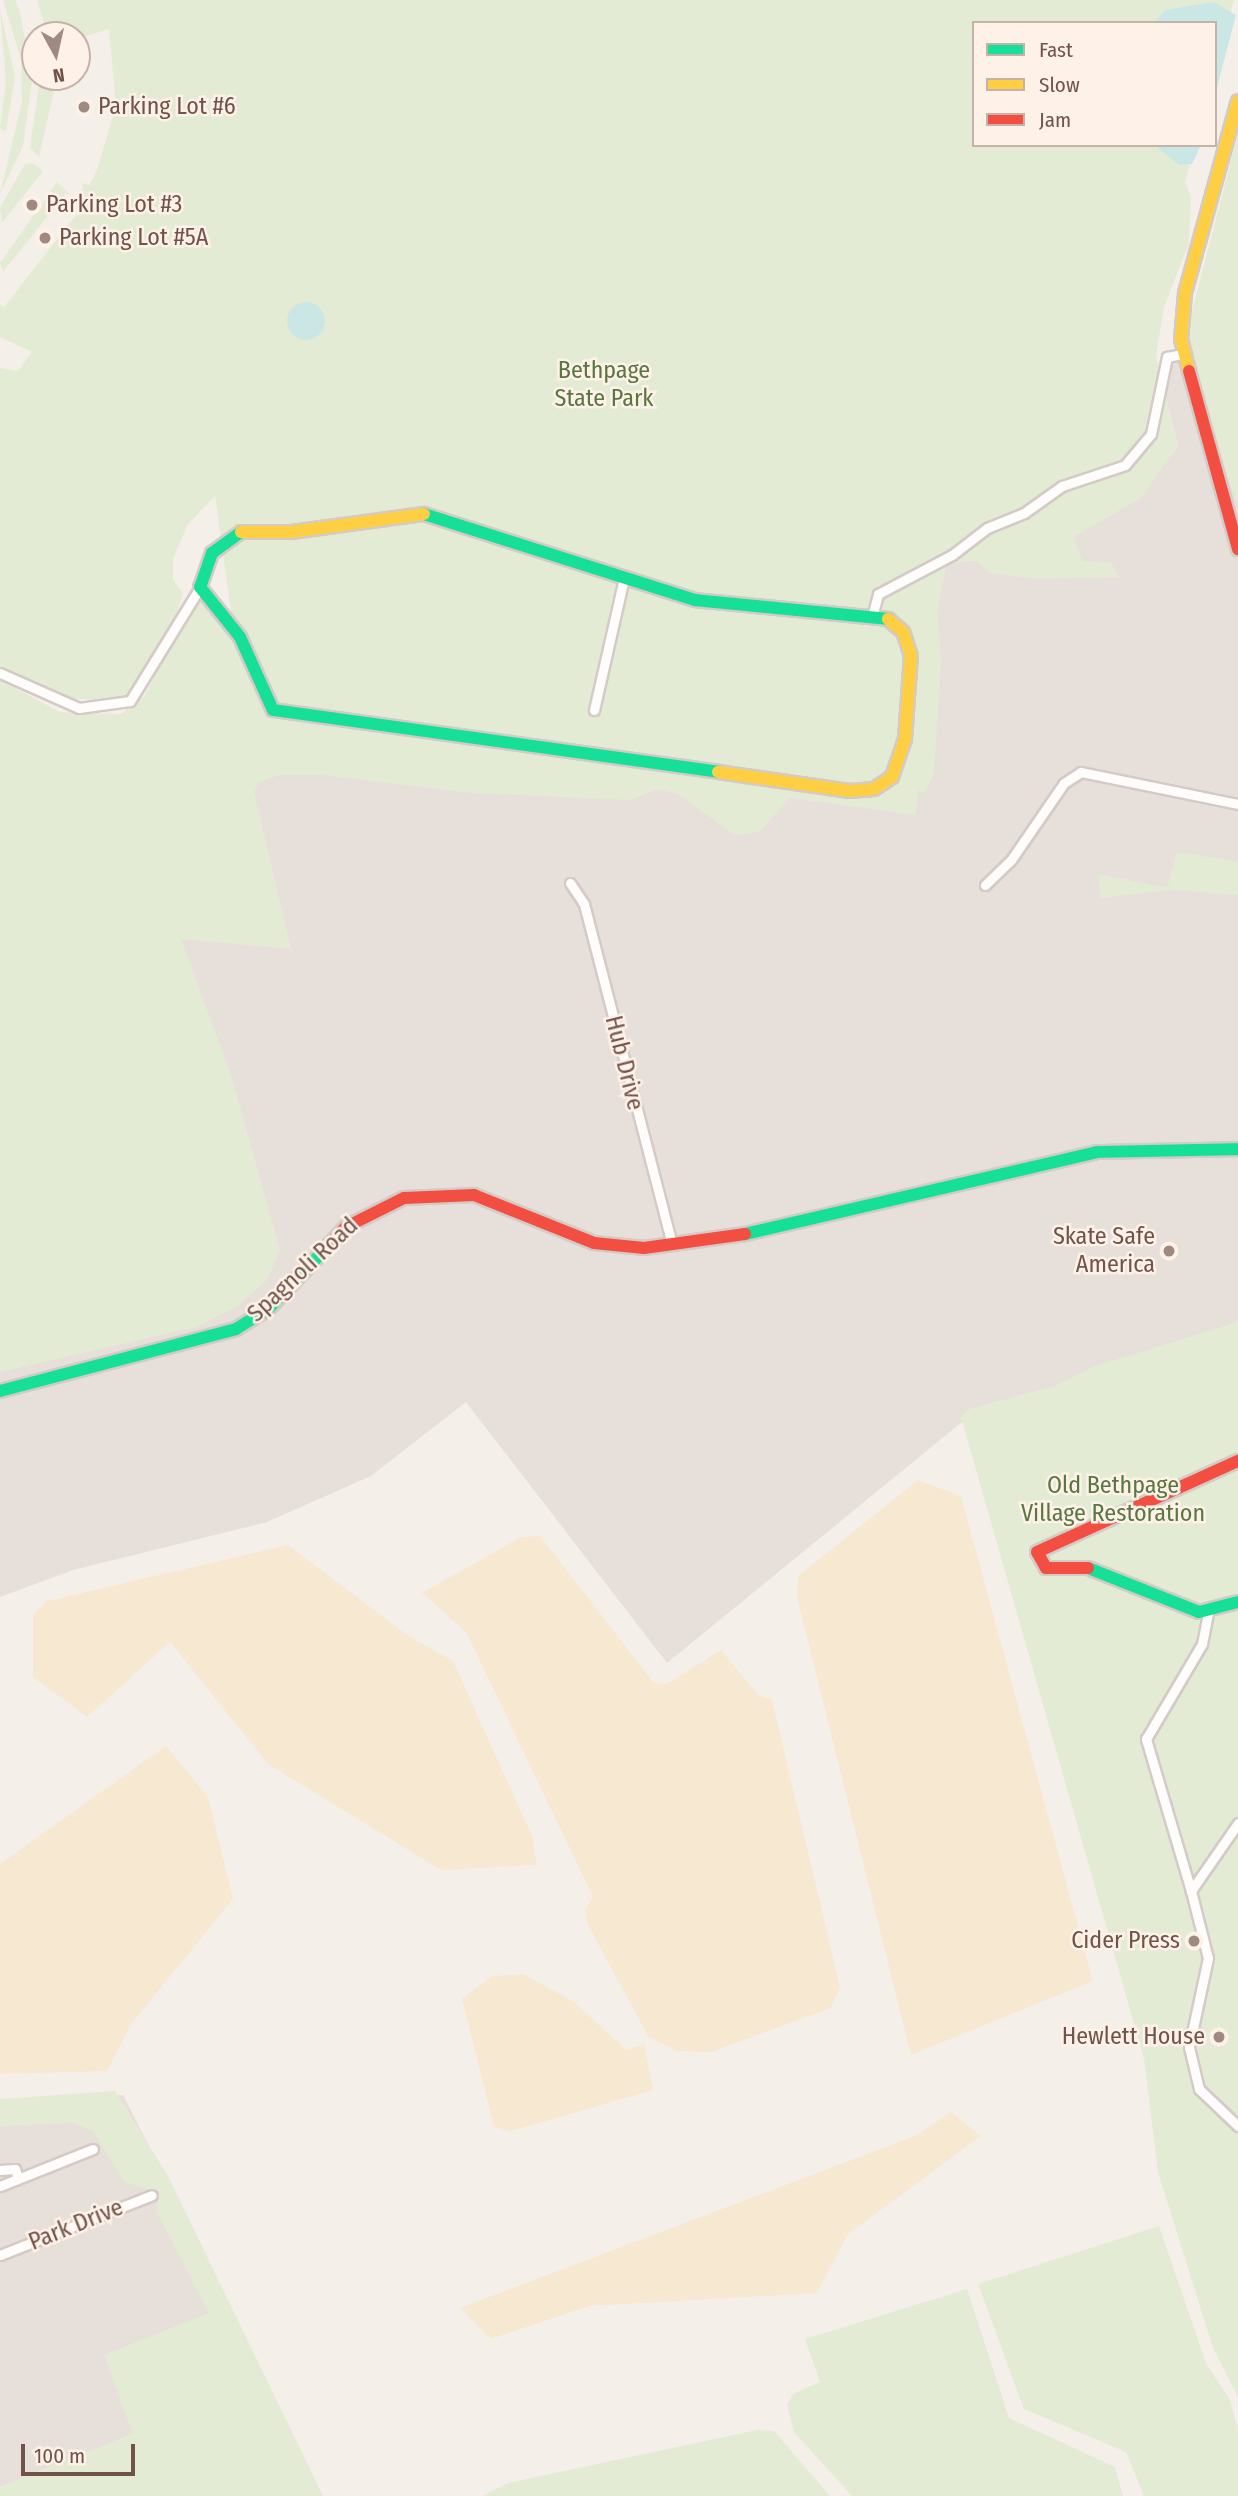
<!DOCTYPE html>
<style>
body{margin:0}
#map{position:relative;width:1238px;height:2496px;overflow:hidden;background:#f5efe9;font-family:"Fira Sans Condensed",sans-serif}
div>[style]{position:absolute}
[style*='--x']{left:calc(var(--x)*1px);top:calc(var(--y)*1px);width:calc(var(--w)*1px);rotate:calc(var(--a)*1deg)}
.industrial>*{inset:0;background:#e7dfd9}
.green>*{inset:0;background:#e4ebd4}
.sand>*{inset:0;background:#f7e9d1}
.water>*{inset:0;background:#cae7e5}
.round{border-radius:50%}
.roads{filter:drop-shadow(2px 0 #d4cac6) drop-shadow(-2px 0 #d4cac6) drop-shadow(0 2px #d4cac6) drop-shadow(0 -2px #d4cac6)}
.street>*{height:9px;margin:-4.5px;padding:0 4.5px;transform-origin:4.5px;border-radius:4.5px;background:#fefdfc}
.fast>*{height:12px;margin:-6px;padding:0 6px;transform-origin:6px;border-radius:6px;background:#16e098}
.slow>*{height:12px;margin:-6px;padding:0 6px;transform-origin:6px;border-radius:6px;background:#ffcf43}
.jam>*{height:12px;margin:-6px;padding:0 6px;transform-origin:6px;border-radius:6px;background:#f24e42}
.dots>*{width:19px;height:19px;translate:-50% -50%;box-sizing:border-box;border:4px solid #fef2e8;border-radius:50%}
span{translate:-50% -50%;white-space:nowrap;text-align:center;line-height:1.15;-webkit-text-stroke:5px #fef2e8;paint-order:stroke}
.poi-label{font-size:24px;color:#71534a}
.left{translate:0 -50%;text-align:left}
.right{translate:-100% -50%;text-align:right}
.park-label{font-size:24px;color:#5a7742}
.street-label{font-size:24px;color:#71534a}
.legend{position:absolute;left:972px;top:21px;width:245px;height:126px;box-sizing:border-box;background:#fef2e8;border:2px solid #c6b2a9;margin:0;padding:9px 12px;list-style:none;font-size:21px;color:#71534a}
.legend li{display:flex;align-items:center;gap:14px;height:35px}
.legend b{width:35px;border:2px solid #c6b2a9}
.north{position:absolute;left:21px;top:21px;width:70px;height:70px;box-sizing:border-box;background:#fef2e8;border:2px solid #c6b2a9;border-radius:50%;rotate:172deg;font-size:19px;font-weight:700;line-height:28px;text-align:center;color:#71534a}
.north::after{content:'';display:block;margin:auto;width:24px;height:32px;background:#9f8a82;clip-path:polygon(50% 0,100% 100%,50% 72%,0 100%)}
.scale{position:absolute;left:21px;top:2444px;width:114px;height:32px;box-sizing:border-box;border:4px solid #71534a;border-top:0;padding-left:9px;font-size:21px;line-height:24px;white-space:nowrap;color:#71534a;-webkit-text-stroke:5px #fef2e8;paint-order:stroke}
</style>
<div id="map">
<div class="industrial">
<i style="clip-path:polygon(1238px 141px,1238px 1322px,962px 1422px,667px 1663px,466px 1402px,371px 1476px,267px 1522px,73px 1570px,0 1597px,0 997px,247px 726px,935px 620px,946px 564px,1041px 551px,1178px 446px,1159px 369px,1198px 355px)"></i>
<i style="clip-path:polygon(123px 2095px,229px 2303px,133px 2434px,0 2487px,0 2102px)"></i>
</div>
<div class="green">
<i style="clip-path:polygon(3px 0,15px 0,20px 12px,32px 80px,23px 146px,0 194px,22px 102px,21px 59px)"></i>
<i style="clip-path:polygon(37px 0,1234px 0,1215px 69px,1215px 23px,974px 23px,974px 145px,1195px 145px,1185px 182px,1191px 197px,1189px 243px,1164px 307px,1156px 356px,1178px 446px,1141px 498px,1074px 537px,1082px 561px,1111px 563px,1119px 577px,1038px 579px,990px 573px,975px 560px,946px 565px,937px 612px,941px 660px,934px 774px,924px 793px,918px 790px,916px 815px,790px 798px,760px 831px,736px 836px,678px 794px,658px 789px,630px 800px,472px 793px,323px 775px,279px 775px,259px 782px,254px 792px,291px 949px,181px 939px,230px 1072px,280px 1249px,268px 1279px,238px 1306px,196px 1327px,0 1372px,0 680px,60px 712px,121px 714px,145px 695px,195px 599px,212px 605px,236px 647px,215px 496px,188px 524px,173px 559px,173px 579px,183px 594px,167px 641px,146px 677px,122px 700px,74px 699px,0 669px,0 368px,18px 371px,32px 352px,0 337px,0 304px,4px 307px,83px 206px,82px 183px,89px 185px,97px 170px,116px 106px,109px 29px,77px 39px,48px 35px)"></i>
<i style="clip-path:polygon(0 9px,15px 77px,6px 131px,0 128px,6px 81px)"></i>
<i style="clip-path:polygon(40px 77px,54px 77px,54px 91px,39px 157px,30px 148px)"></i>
<i style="clip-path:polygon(1238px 134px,1238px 506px,1195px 384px,1188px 326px)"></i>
<i style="clip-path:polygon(32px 163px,43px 171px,2px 223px,0 208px,25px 164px)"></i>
<i style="clip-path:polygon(57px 182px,72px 196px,66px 193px,3px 272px,0 263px)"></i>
<i style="clip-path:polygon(1177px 852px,1238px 862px,1238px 895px,1170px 890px,1100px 898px,1099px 874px,1167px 888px)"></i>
<i style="clip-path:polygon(1238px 1322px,1238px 2397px,1213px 2348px,1158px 2172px,1144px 2059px,961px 1417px,969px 1409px,1055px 1386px,1092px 1367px)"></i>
<i style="clip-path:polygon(115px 2091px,168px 2176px,323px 2496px,0 2496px,0 2487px,133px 2434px,104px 2355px,209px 2313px,157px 2212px,158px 2192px,124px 2182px,93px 2131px,73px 2123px,0 2126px,0 2099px)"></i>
<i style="clip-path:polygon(1159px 2226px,1206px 2363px,1230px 2400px,1238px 2430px,1238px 2496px,1144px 2496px,1126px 2452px,1024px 2409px,978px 2284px)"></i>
<i style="clip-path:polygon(967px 2289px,1009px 2418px,1115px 2467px,1123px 2496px,852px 2496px,794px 2432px,787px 2405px,793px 2394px,820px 2382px,805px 2339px)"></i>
<i style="clip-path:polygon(757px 2430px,774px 2431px,830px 2496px,482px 2496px,508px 2483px)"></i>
</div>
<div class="sand">
<i style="clip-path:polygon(918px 1480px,961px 1496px,1093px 1981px,911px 2055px,797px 1597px,798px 1576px)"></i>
<i style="clip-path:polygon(540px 1536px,654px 1683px,667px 1684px,721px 1650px,758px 1695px,772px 1700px,840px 1987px,831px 2008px,711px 2052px,677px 2051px,648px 2036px,588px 1925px,585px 1909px,593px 1897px,466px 1632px,422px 1593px,521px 1537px)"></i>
<i style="clip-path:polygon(288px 1545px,407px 1635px,453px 1661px,532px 1836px,537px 1865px,441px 1870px,268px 1764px,170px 1642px,87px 1717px,33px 1677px,33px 1615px,47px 1601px)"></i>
<i style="clip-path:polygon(166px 1746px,208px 1797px,233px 1899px,132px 2023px,107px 2071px,0 2074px,0 1864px)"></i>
<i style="clip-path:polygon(524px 1974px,574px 2002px,626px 2050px,644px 2044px,653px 2090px,511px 2131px,494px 2127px,462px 1999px,492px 1976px)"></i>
<i style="clip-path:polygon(951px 2112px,981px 2136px,848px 2234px,817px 2293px,589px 2306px,491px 2339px,460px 2308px,915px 2136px)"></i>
</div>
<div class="water">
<i style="clip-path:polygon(1214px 2px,1236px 15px,1215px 95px,1215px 23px,1154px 23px,1165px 10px)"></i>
<i style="clip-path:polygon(1154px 145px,1201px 145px,1192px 164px,1179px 165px)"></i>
<i class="round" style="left:287px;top:302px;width:38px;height:38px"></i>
</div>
<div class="roads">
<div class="street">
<i style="--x:873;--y:613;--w:20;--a:-75"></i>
<i style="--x:878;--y:594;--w:84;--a:-27.8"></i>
<i style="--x:952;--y:555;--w:44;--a:-37.6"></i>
<i style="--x:987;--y:528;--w:40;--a:-22"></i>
<i style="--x:1024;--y:513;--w:47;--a:-35.4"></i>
<i style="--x:1062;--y:486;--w:66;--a:-18.4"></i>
<i style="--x:1125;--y:465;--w:40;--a:-50"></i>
<i style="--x:1151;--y:434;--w:79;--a:-78.3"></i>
<i style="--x:1167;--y:357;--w:15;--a:-11"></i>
<i style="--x:0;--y:673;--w:86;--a:23.9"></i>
<i style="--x:79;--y:708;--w:51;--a:-7.8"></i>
<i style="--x:130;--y:701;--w:134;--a:-58.4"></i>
<i style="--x:594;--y:710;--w:135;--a:-77.2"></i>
<i style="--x:570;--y:883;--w:25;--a:56"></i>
<i style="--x:584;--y:904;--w:352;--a:75.5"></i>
<i style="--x:985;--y:885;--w:36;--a:-44"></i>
<i style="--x:1011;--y:860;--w:93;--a:-55.5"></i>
<i style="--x:1064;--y:783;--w:20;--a:-33"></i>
<i style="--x:1081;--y:772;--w:160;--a:11.5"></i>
<i style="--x:1238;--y:1823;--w:83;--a:124.7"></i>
<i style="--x:1191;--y:1891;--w:69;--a:75.8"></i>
<i style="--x:1208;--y:1958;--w:91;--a:102.1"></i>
<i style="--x:1189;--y:2047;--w:43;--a:76.6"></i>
<i style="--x:1199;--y:2089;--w:54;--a:43.5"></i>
<i style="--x:1191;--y:1891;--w:159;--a:-106.5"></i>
<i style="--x:1146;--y:1739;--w:110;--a:-59.5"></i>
<i style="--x:1202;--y:1644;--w:33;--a:-79"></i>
<i style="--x:0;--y:2170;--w:15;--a:-4"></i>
<i style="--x:15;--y:2169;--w:9;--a:72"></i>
<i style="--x:0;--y:2186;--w:100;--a:-21.7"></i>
<i style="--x:0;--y:2255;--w:163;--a:-21.5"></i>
</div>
<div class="fast">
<i style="--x:424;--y:514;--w:284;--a:17.6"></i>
<i style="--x:695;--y:600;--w:194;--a:5.6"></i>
<i style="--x:241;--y:532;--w:36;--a:144"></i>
<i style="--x:212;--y:553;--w:36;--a:109"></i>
<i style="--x:200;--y:587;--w:64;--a:51.3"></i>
<i style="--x:240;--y:637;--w:80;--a:65.7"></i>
<i style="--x:273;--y:710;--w:449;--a:7.9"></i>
<i style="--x:745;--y:1234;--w:361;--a:-13.1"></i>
<i style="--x:1097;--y:1152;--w:141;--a:-1.2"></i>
<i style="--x:0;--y:1391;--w:244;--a:-14.7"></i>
<i style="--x:236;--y:1329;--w:39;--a:-32"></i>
<i style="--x:269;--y:1308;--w:88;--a:-46.4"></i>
<i style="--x:1088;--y:1568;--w:119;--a:21.6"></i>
<i style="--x:1199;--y:1612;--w:40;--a:-14.4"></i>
</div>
<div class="slow">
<i style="--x:1189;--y:371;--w:32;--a:-104"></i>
<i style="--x:1181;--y:340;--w:47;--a:-85.1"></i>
<i style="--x:1185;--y:293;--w:199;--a:-74.6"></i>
<i style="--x:241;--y:532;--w:51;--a:0"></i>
<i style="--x:292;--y:532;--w:133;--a:-7.8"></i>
<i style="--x:718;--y:772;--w:133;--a:8.2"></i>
<i style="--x:850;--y:791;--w:24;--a:-5"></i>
<i style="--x:874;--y:789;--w:22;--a:-34"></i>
<i style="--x:892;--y:777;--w:40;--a:-71.1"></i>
<i style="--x:905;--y:739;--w:83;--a:-85.9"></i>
<i style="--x:911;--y:656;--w:25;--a:-108"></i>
<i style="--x:903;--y:632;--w:20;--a:-139"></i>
</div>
<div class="jam">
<i style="--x:1189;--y:371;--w:185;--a:74.6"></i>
<i style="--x:330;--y:1244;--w:23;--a:-47"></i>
<i style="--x:346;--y:1227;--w:65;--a:-26.6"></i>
<i style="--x:404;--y:1198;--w:70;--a:-2.5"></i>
<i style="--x:474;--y:1195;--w:129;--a:21.8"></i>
<i style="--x:594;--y:1243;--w:50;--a:5.7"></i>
<i style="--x:644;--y:1248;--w:102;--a:-7.9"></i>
<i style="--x:1088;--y:1568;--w:42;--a:180"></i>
<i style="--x:1046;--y:1568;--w:18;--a:-119"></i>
<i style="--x:1037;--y:1552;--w:221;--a:-24.4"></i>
</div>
</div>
<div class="dots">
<i style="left:84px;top:107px;background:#9f8a82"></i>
<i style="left:32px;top:205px;background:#9f8a82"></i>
<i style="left:45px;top:238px;background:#9f8a82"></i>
<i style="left:1169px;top:1251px;background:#9f8a82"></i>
<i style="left:1194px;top:1941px;background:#9f8a82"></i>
<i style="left:1219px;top:2037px;background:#9f8a82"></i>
</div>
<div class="poi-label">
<span class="left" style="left:98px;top:107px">Parking Lot #6</span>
<span class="left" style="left:46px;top:205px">Parking Lot #3</span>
<span class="left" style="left:59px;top:238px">Parking Lot #5A</span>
<span class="right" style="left:1155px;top:1251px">Skate Safe<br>America</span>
<span class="right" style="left:1180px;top:1941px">Cider Press</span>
<span class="right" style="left:1205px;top:2037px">Hewlett House</span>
</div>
<div class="park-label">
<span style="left:604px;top:385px">Bethpage<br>State Park</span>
<span style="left:1113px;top:1500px">Old Bethpage<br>Village Restoration</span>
</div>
<div class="street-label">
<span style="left:624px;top:1063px;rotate:76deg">Hub Drive</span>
<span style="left:303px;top:1270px;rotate:-43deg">Spagnoli Road</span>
<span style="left:76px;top:2225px;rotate:-22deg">Park Drive</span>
</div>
<ul class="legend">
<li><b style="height:9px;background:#16e098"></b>Fast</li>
<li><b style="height:9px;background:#ffcf43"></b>Slow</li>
<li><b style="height:9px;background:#f24e42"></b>Jam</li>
</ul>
<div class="north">N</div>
<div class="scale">100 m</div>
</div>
